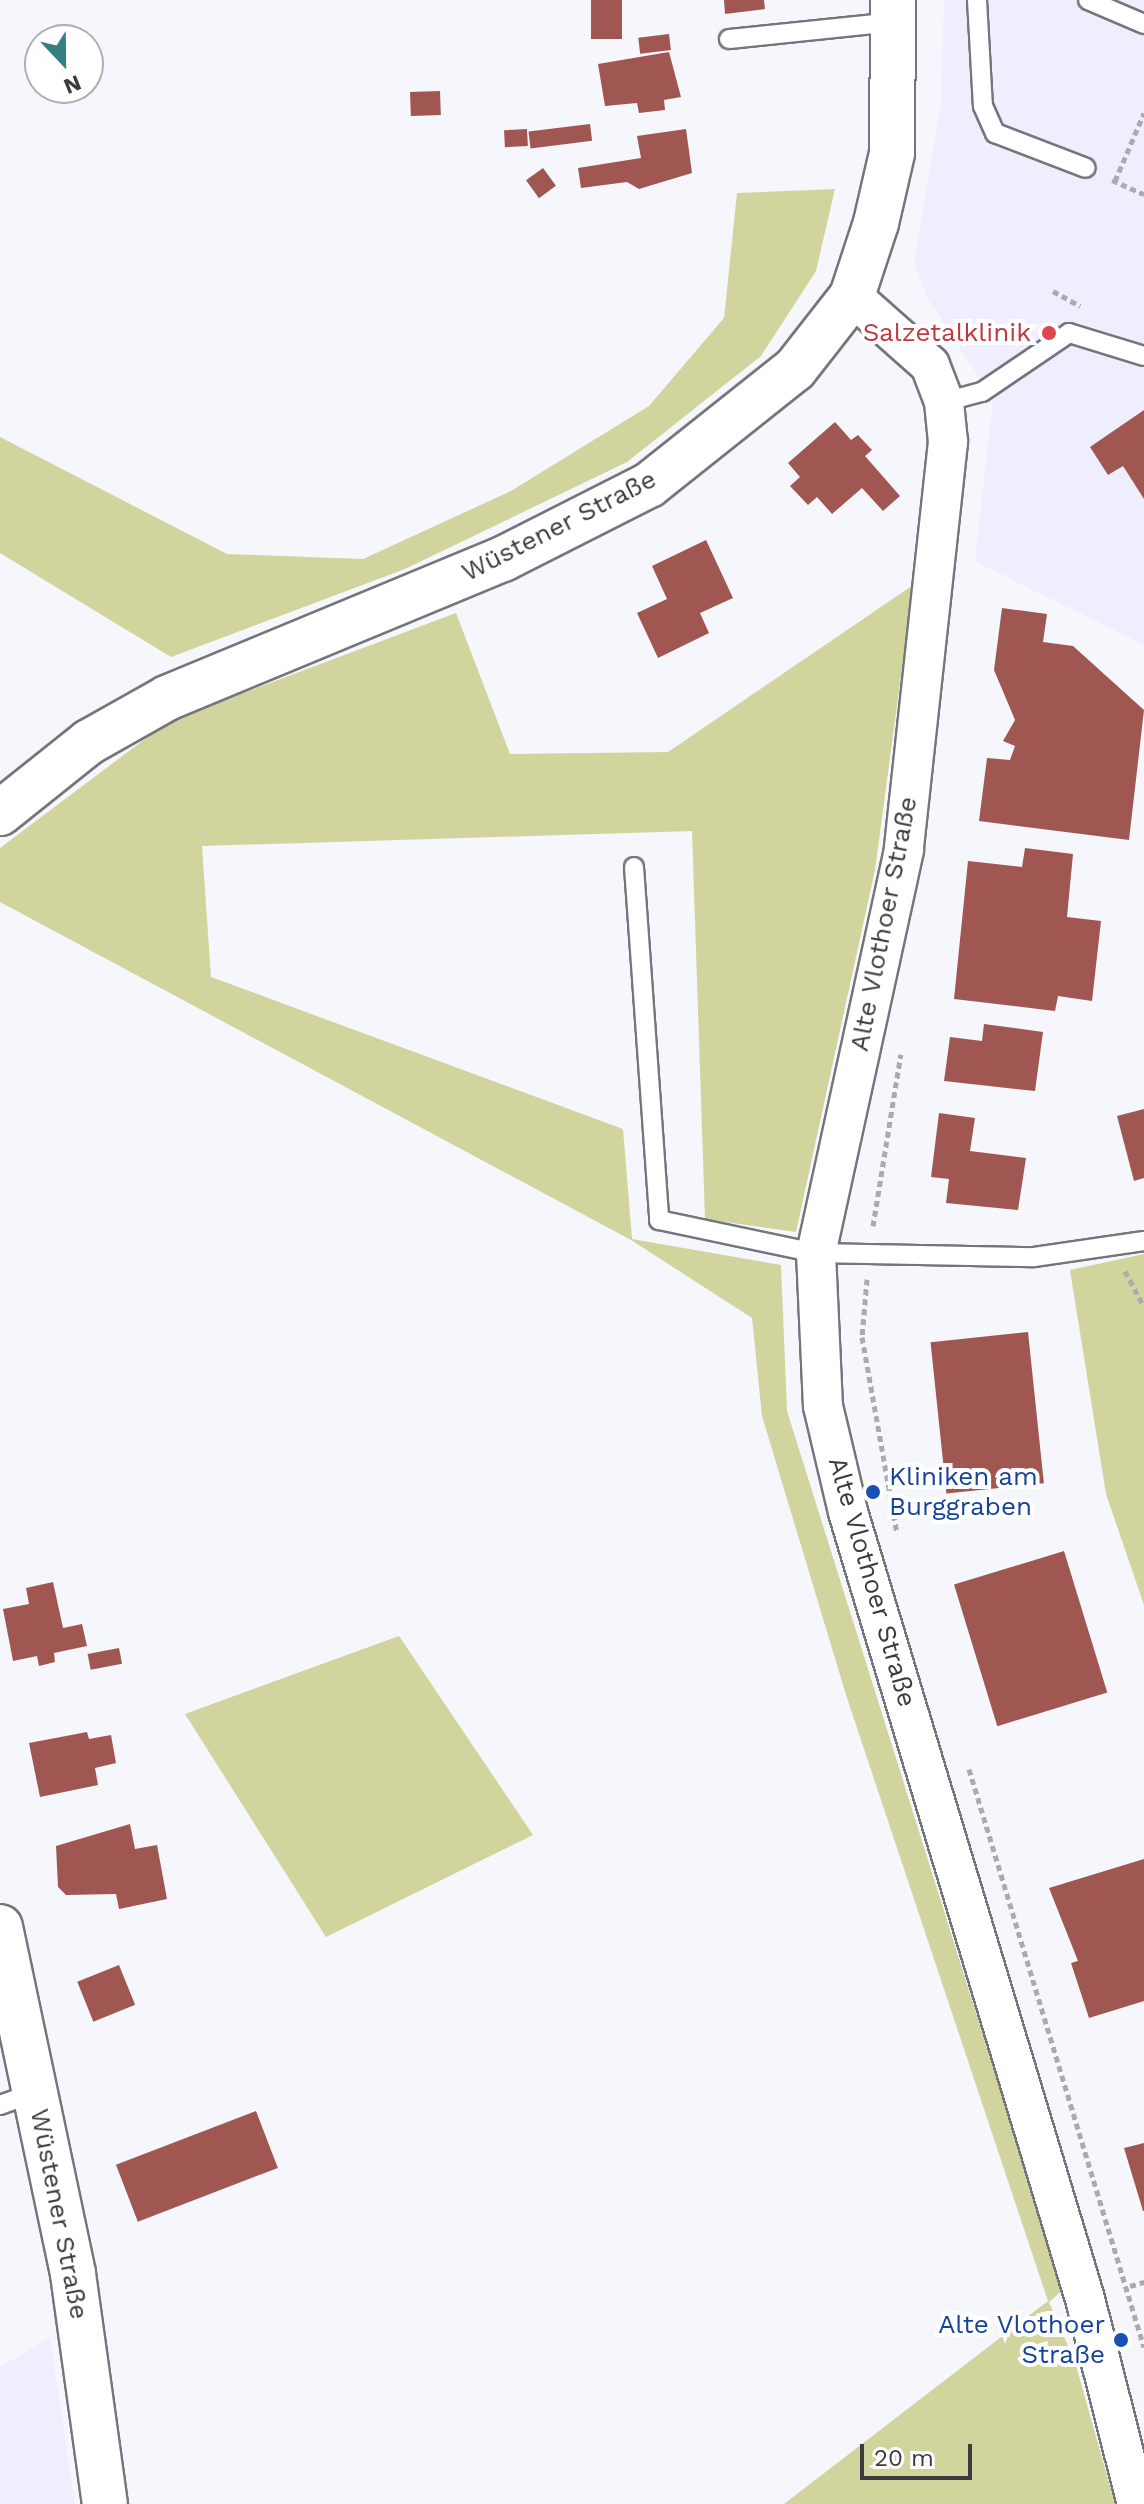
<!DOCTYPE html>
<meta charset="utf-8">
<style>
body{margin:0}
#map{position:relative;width:1144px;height:2504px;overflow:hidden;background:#f6f6fd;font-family:"Work Sans",sans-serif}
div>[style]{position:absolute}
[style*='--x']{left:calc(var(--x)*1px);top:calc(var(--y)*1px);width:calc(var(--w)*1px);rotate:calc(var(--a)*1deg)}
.built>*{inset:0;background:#eef}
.green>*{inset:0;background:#d1d49c}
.building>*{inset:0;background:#a05752;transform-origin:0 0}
.path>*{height:5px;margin-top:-2.5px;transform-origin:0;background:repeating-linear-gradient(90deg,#aaaab0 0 6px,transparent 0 10px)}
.roads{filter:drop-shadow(2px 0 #74757d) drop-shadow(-2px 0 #74757d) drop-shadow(0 2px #74757d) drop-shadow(0 -2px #74757d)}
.lane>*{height:18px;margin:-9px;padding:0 9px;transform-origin:9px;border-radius:9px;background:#fff}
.street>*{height:38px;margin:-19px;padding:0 19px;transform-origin:19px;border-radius:19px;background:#fff}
.secondary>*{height:44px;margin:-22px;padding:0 22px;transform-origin:22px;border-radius:22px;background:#fff}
.dots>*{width:22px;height:22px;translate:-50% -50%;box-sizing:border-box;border:4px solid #fff;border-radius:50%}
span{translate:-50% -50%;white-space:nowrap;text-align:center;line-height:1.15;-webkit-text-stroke:8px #fff;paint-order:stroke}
.health-label{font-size:26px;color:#be3a42}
.right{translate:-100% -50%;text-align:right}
.street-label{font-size:26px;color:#3b3b3f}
.transit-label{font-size:26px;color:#164399}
.left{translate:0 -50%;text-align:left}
.north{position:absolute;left:24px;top:24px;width:80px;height:80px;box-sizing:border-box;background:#fff;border:2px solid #b1b1b2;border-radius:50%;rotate:158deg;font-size:22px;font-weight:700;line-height:32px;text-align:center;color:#3b3b3f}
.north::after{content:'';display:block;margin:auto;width:28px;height:36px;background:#367f81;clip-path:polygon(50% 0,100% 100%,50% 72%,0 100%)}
.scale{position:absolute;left:860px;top:2444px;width:112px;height:36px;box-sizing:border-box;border:4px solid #3b3b3f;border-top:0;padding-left:10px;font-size:24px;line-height:28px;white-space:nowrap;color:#3b3b3f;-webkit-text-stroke:6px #fff;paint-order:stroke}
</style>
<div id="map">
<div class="built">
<i style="clip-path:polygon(944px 0,1144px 0,1144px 645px,975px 561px,993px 399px,928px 299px,914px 263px,941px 105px)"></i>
<i style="clip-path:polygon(50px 2338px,75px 2504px,0 2504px,0 2367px)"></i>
</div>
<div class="green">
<i style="clip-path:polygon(835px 189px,816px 271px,761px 356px,627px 462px,405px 569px,171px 657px,0 553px,0 437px,227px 554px,363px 559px,511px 491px,649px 406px,724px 318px,737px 193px)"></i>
<i style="clip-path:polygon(913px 585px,875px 870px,796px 1232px,705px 1219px,692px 831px,202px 846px,211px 977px,623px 1129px,632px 1239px,781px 1265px,787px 1411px,1063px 2290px,1049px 2302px,1075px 2362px,1115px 2504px,784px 2504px,1048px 2301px,847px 1698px,762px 1416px,752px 1318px,631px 1240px,0 902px,0 848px,169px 721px,456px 613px,510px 754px,668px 752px)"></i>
<i style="clip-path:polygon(1144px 1254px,1144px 1605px,1106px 1494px,1070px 1270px)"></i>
<i style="clip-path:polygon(399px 1636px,533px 1835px,326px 1937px,185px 1714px)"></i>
</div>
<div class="building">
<i style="left:591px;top:0;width:31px;height:39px"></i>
<i style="clip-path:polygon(724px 0,764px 0,765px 9px,725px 14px)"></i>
<i style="left:669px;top:34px;width:16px;height:31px;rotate:83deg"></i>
<i style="clip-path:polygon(669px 52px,681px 97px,664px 100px,665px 110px,639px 113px,637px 103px,605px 106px,598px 64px)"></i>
<i style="left:440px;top:91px;width:24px;height:30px;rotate:88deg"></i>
<i style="left:590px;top:124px;width:17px;height:62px;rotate:83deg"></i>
<i style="left:527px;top:129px;width:17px;height:23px;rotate:87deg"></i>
<i style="clip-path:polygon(686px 129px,692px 173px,639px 189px,627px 182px,581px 188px,578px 168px,641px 158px,637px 136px)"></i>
<i style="left:543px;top:168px;width:22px;height:21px;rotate:54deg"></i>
<i style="clip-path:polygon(1144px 410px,1144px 499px,1123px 466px,1108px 475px,1090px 447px)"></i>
<i style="clip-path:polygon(835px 422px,851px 440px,858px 435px,872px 450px,865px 456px,900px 496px,883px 511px,862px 488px,832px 514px,817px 497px,808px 505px,790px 486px,800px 477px,788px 463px)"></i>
<i style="clip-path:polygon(706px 540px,733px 598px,700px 613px,709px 633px,658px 658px,637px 613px,667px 599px,652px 566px)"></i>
<i style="clip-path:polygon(1002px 608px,1047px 614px,1043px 642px,1073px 646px,1144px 710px,1129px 840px,979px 821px,987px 758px,1010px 760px,1015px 746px,1003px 741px,1015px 720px,994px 670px)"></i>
<i style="clip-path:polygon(1025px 848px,1073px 854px,1067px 917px,1101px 921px,1092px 1001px,1058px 996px,1055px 1011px,954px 999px,968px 861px,1022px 867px)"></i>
<i style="clip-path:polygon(984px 1024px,1043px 1032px,1035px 1091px,944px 1081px,950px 1037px,982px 1041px)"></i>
<i style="clip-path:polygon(1144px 1109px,1144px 1178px,1134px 1181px,1117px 1116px)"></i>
<i style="clip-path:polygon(939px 1113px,975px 1118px,970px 1151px,1026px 1158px,1018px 1210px,946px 1203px,949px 1179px,931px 1177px)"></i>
<i style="left:1028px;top:1332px;width:152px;height:98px;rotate:84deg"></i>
<i style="left:1064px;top:1551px;width:148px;height:115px;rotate:73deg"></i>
<i style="clip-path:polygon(53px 1582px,63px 1628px,82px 1624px,87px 1646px,54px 1653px,55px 1662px,39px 1666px,37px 1656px,13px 1661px,3px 1609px,29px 1604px,26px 1588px)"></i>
<i style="left:119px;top:1648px;width:16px;height:32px;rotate:79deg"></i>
<i style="clip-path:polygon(87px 1732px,89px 1739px,111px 1735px,116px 1763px,95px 1768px,98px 1785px,40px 1797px,29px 1743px)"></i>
<i style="clip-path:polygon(130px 1824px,135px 1849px,157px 1845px,167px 1899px,119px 1909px,116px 1894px,66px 1895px,58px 1887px,56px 1846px)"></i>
<i style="clip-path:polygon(1144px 1859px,1144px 2001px,1089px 2018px,1071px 1963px,1078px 1961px,1049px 1888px)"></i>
<i style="left:119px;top:1965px;width:43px;height:45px;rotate:68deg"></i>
<i style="left:256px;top:2111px;width:61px;height:150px;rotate:69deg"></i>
<i style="clip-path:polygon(1144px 2143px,1144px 2211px,1143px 2211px,1124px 2148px)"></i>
</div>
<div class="path">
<i style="--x:1112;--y:180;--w:35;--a:24"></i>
<i style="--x:1115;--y:181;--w:74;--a:-66.9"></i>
<i style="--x:1053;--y:291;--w:31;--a:29"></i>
<i style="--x:873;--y:1226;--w:174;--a:-80.8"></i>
<i style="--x:1125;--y:1271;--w:40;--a:62"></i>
<i style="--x:867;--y:1279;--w:58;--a:94.9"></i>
<i style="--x:862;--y:1337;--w:200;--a:79.9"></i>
<i style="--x:969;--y:1769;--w:604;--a:73.16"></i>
<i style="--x:1130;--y:2286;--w:15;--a:-16"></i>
</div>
<div class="roads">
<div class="lane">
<i style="--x:977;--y:0;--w:106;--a:86.8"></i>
<i style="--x:983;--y:106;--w:30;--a:66"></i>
<i style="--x:995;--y:133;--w:97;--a:21"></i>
<i style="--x:1088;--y:0;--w:61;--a:23.2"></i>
<i style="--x:729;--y:39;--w:165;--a:-5.9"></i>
<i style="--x:944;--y:402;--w:39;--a:-15"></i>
<i style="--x:982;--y:392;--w:105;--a:-34.1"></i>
<i style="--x:1069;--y:333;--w:78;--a:17"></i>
<i style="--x:634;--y:867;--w:354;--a:85.9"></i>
<i style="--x:659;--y:1220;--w:160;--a:11.9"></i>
<i style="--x:816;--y:1253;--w:218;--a:1.1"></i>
<i style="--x:1034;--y:1257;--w:111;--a:-8.3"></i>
<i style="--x:0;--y:2105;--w:37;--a:-20"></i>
</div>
<div class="street">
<i style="--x:852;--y:296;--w:104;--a:41.5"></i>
<i style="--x:930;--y:365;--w:40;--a:69"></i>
<i style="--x:944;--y:402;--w:40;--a:84.3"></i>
<i style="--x:948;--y:442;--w:410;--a:96.2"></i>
<i style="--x:904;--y:850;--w:412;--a:102.3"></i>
<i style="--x:816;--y:1253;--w:153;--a:87.4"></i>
<i style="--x:823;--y:1406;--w:109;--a:76.7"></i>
<i style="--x:848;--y:1512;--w:822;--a:73.24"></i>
<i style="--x:1085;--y:2299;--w:211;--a:75.8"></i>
</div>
<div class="secondary">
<i style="--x:0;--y:813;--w:114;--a:-38.6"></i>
<i style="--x:89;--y:742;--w:90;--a:-29.4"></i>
<i style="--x:167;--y:698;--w:364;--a:-22.5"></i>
<i style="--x:503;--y:559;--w:164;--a:-26.9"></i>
<i style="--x:649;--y:485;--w:186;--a:-38.5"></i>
<i style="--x:795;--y:369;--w:93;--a:-52"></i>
<i style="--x:852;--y:296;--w:77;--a:-71.8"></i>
<i style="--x:876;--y:223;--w:72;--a:-77.1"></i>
<i style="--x:892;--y:153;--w:153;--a:-89.6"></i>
<i style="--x:0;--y:1927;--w:355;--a:78.1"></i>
<i style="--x:73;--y:2274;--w:232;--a:82.1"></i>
</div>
</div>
<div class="dots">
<i style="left:1049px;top:333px;background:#e0444e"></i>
<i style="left:873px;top:1492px;background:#1a4fb4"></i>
<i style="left:1121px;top:2340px;background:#1a4fb4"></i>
</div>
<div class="health-label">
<span class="right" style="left:1031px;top:333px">Salzetalklinik</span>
</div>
<div class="street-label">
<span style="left:559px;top:526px;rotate:-27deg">Wüstener Straße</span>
<span style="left:884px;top:924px;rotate:-79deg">Alte Vlothoer Straße</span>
<span style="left:872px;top:1582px;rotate:74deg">Alte Vlothoer Straße</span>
<span style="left:59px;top:2214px;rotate:79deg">Wüstener Straße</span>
</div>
<div class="transit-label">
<span class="left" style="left:889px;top:1492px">Kliniken am<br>Burggraben</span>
<span class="right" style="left:1105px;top:2340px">Alte Vlothoer<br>Straße</span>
</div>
<div class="north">N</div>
<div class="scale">20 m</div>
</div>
